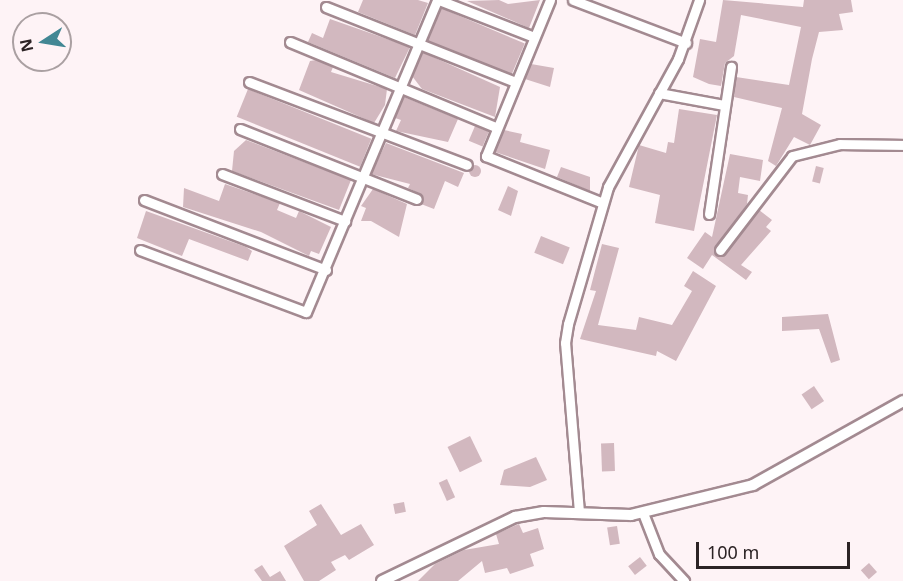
<!DOCTYPE html>
<style>
body{margin:0}
#map{position:relative;width:903px;height:581px;overflow:hidden;background:#fef3f6;font-family:"Noto Sans",sans-serif}
div>[style]{position:absolute}
[style*='--x']{left:calc(var(--x)*1px);top:calc(var(--y)*1px);width:calc(var(--w)*1px);rotate:calc(var(--a)*1deg)}
.building>*{inset:0;background:#d2b8bf;transform-origin:0 0}
.round{border-radius:50%}
.roads{filter:drop-shadow(2px 0 #a38a91) drop-shadow(-2px 0 #a38a91) drop-shadow(0 2px #a38a91) drop-shadow(0 -2px #a38a91)}
.minor>*{height:9px;margin:-4.5px;padding:0 4.5px;transform-origin:4.5px;border-radius:4.5px;background:#fff}
.tertiary>*{height:10px;margin:-5px;padding:0 5px;transform-origin:5px;border-radius:5px;background:#fff}
span{translate:-50% -50%;white-space:nowrap;text-align:center;line-height:1.15;-webkit-text-stroke:4.5px #fef3f6;paint-order:stroke}
.north{position:absolute;left:12px;top:12px;width:60px;height:60px;box-sizing:border-box;background:#fef3f6;border:2px solid #aaa0a2;border-radius:50%;rotate:258deg;font-size:16px;font-weight:700;line-height:24px;text-align:center;color:#2c2325}
.north::after{content:'';display:block;margin:auto;width:21px;height:27px;background:#428794;clip-path:polygon(50% 0,100% 100%,50% 72%,0 100%)}
.scale{position:absolute;left:696px;top:542px;width:154px;height:27px;box-sizing:border-box;border:3px solid #2c2325;border-top:0;padding-left:8px;font-size:18px;line-height:21px;white-space:nowrap;color:#2c2325;-webkit-text-stroke:4px #fef3f6;paint-order:stroke}
</style>
<div id="map">
<div class="building">
<i style="clip-path:polygon(363px 0,418px 0,428px 3px,415px 35px,358px 12px)"></i>
<i style="clip-path:polygon(499px 0,508px 4px,540px 0,529px 28px,467px 1px)"></i>
<i style="clip-path:polygon(723px 0,803px 7px,804px 0,851px 0,853px 12px,839px 14px,843px 30px,819px 32px,812px 59px,802px 114px,821px 125px,810px 145px,794px 137px,776px 166px,768px 161px,782px 108px,734px 97px,736px 77px,789px 85px,801px 27px,741px 15px,734px 56px,725px 63px,721px 86px,709px 84px,693px 77px,700px 39px,716px 42px)"></i>
<i style="left:441px;top:8px;width:91px;height:35px;rotate:23deg"></i>
<i style="clip-path:polygon(330px 19px,410px 47px,395px 78px,308px 42px,312px 33px,323px 38px)"></i>
<i style="clip-path:polygon(422px 52px,500px 87px,495px 117px,422px 89px,412px 76px)"></i>
<i style="clip-path:polygon(316px 60px,333px 67px,331px 72px,387px 89px,385px 105px,374px 123px,299px 90px,310px 61px)"></i>
<i style="clip-path:polygon(531px 64px,554px 68px,550px 87px,525px 79px)"></i>
<i style="left:248px;top:89px;width:133px;height:30px;rotate:22deg"></i>
<i style="clip-path:polygon(404px 97px,458px 119px,448px 142px,396px 131px,401px 120px,395px 118px)"></i>
<i style="clip-path:polygon(679px 109px,717px 115px,694px 231px,655px 223px,660px 195px,629px 187px,639px 145px,666px 153px,668px 142px,674px 143px)"></i>
<i style="left:475px;top:126px;width:15px;height:16px;rotate:23deg"></i>
<i style="clip-path:polygon(504px 130px,522px 134px,520px 142px,550px 150px,545px 169px,495px 152px)"></i>
<i style="clip-path:polygon(246px 140px,351px 180px,339px 210px,232px 171px,234px 151px)"></i>
<i style="clip-path:polygon(386px 143px,464px 173px,458px 187px,445px 181px,434px 209px,421px 204px,423px 195px,408px 188px,410px 184px,371px 174px)"></i>
<i style="clip-path:polygon(730px 154px,763px 160px,760px 181px,740px 177px,738px 193px,748px 195px,747px 204px,714px 253px,725px 255px,759px 210px,772px 220px,766px 227px,771px 231px,741px 265px,752px 272px,746px 280px,712px 255px,703px 269px,687px 258px,705px 232px,712px 237px)"></i>
<i class="round" style="left:469px;top:165px;width:12px;height:12px"></i>
<i style="left:816px;top:166px;width:8px;height:16px;rotate:14deg"></i>
<i style="clip-path:polygon(561px 167px,590px 177px,590px 191px,557px 177px)"></i>
<i style="clip-path:polygon(225px 184px,280px 203px,277px 210px,296px 218px,299px 211px,331px 227px,319px 254px,311px 251px,309px 256px,261px 232px,183px 207px,184px 188px,219px 201px)"></i>
<i style="clip-path:polygon(508px 186px,518px 191px,511px 216px,498px 210px)"></i>
<i style="clip-path:polygon(373px 189px,407px 204px,399px 237px,371px 221px,361px 221px,366px 208px,361px 206px)"></i>
<i style="clip-path:polygon(146px 211px,246px 247px,252px 251px,248px 261px,189px 239px,182px 256px,137px 238px)"></i>
<i style="left:541px;top:236px;width:31px;height:18px;rotate:22deg"></i>
<i style="clip-path:polygon(602px 244px,619px 248px,598px 325px,636px 330px,639px 317px,672px 325px,692px 291px,684px 286px,693px 271px,716px 286px,676px 361px,657px 351px,656px 356px,580px 339px,596px 291px,590px 290px)"></i>
<i style="clip-path:polygon(828px 314px,840px 360px,831px 363px,819px 329px,782px 331px,782px 317px)"></i>
<i style="left:814px;top:386px;width:18px;height:15px;rotate:56deg"></i>
<i style="left:470px;top:436px;width:28px;height:25px;rotate:64deg"></i>
<i style="left:614px;top:443px;width:28px;height:13px;rotate:88deg"></i>
<i style="clip-path:polygon(536px 457px,547px 480px,530px 487px,500px 485px,504px 470px)"></i>
<i style="left:447px;top:479px;width:20px;height:9px;rotate:66deg"></i>
<i style="left:404px;top:502px;width:10px;height:11px;rotate:79deg"></i>
<i style="clip-path:polygon(321px 504px,341px 535px,361px 524px,374px 545px,349px 560px,345px 555px,331px 562px,336px 570px,319px 581px,304px 581px,284px 546px,317px 525px,309px 511px)"></i>
<i style="clip-path:polygon(519px 524px,523px 533px,538px 528px,544px 549px,530px 554px,534px 566px,510px 574px,507px 568px,485px 573px,482px 561px,458px 581px,418px 581px,435px 564px,464px 550px,499px 544px,496px 534px)"></i>
<i style="left:617px;top:526px;width:18px;height:10px;rotate:81deg"></i>
<i style="left:640px;top:557px;width:11px;height:15px;rotate:52deg"></i>
<i style="left:869px;top:563px;width:12px;height:11px;rotate:48deg"></i>
<i style="clip-path:polygon(262px 565px,270px 577px,280px 571px,286px 581px,262px 581px,254px 570px)"></i>
</div>
<div class="roads">
<div class="minor">
<i style="--x:439;--y:0;--w:102;--a:21.3"></i>
<i style="--x:550;--y:0;--w:169;--a:112.3"></i>
<i style="--x:486;--y:156;--w:126;--a:21.9"></i>
<i style="--x:573;--y:0;--w:121;--a:20.8"></i>
<i style="--x:326;--y:7;--w:203;--a:21.6"></i>
<i style="--x:290;--y:42;--w:222;--a:22.5"></i>
<i style="--x:249;--y:82;--w:233;--a:20.8"></i>
<i style="--x:659;--y:93;--w:66;--a:10.5"></i>
<i style="--x:240;--y:129;--w:190;--a:21.6"></i>
<i style="--x:222;--y:174;--w:132;--a:20.9"></i>
<i style="--x:144;--y:200;--w:195;--a:21"></i>
<i style="--x:709;--y:214;--w:149;--a:-81.5"></i>
<i style="--x:140;--y:250;--w:177;--a:20.5"></i>
<i style="--x:306;--y:312;--w:338;--a:-67.2"></i>
<i style="--x:720;--y:250;--w:118;--a:-52.5"></i>
<i style="--x:792;--y:156;--w:49;--a:-14"></i>
<i style="--x:840;--y:144;--w:63;--a:0.9"></i>
<i style="--x:579;--y:512;--w:170;--a:-94.7"></i>
<i style="--x:565;--y:343;--w:19;--a:-81"></i>
<i style="--x:568;--y:324;--w:143;--a:-73.7"></i>
<i style="--x:608;--y:187;--w:146;--a:-61.3"></i>
<i style="--x:678;--y:59;--w:63;--a:-70.4"></i>
<i style="--x:643;--y:513;--w:44;--a:68.7"></i>
<i style="--x:659;--y:554;--w:37;--a:47"></i>
</div>
<div class="tertiary">
<i style="--x:382;--y:581;--w:148;--a:-25.7"></i>
<i style="--x:515;--y:517;--w:29;--a:-10"></i>
<i style="--x:544;--y:512;--w:87;--a:2"></i>
<i style="--x:631;--y:515;--w:126;--a:-13.8"></i>
<i style="--x:753;--y:485;--w:172;--a:-29.2"></i>
</div>
</div>
<div class="north">N</div>
<div class="scale">100 m</div>
</div>
